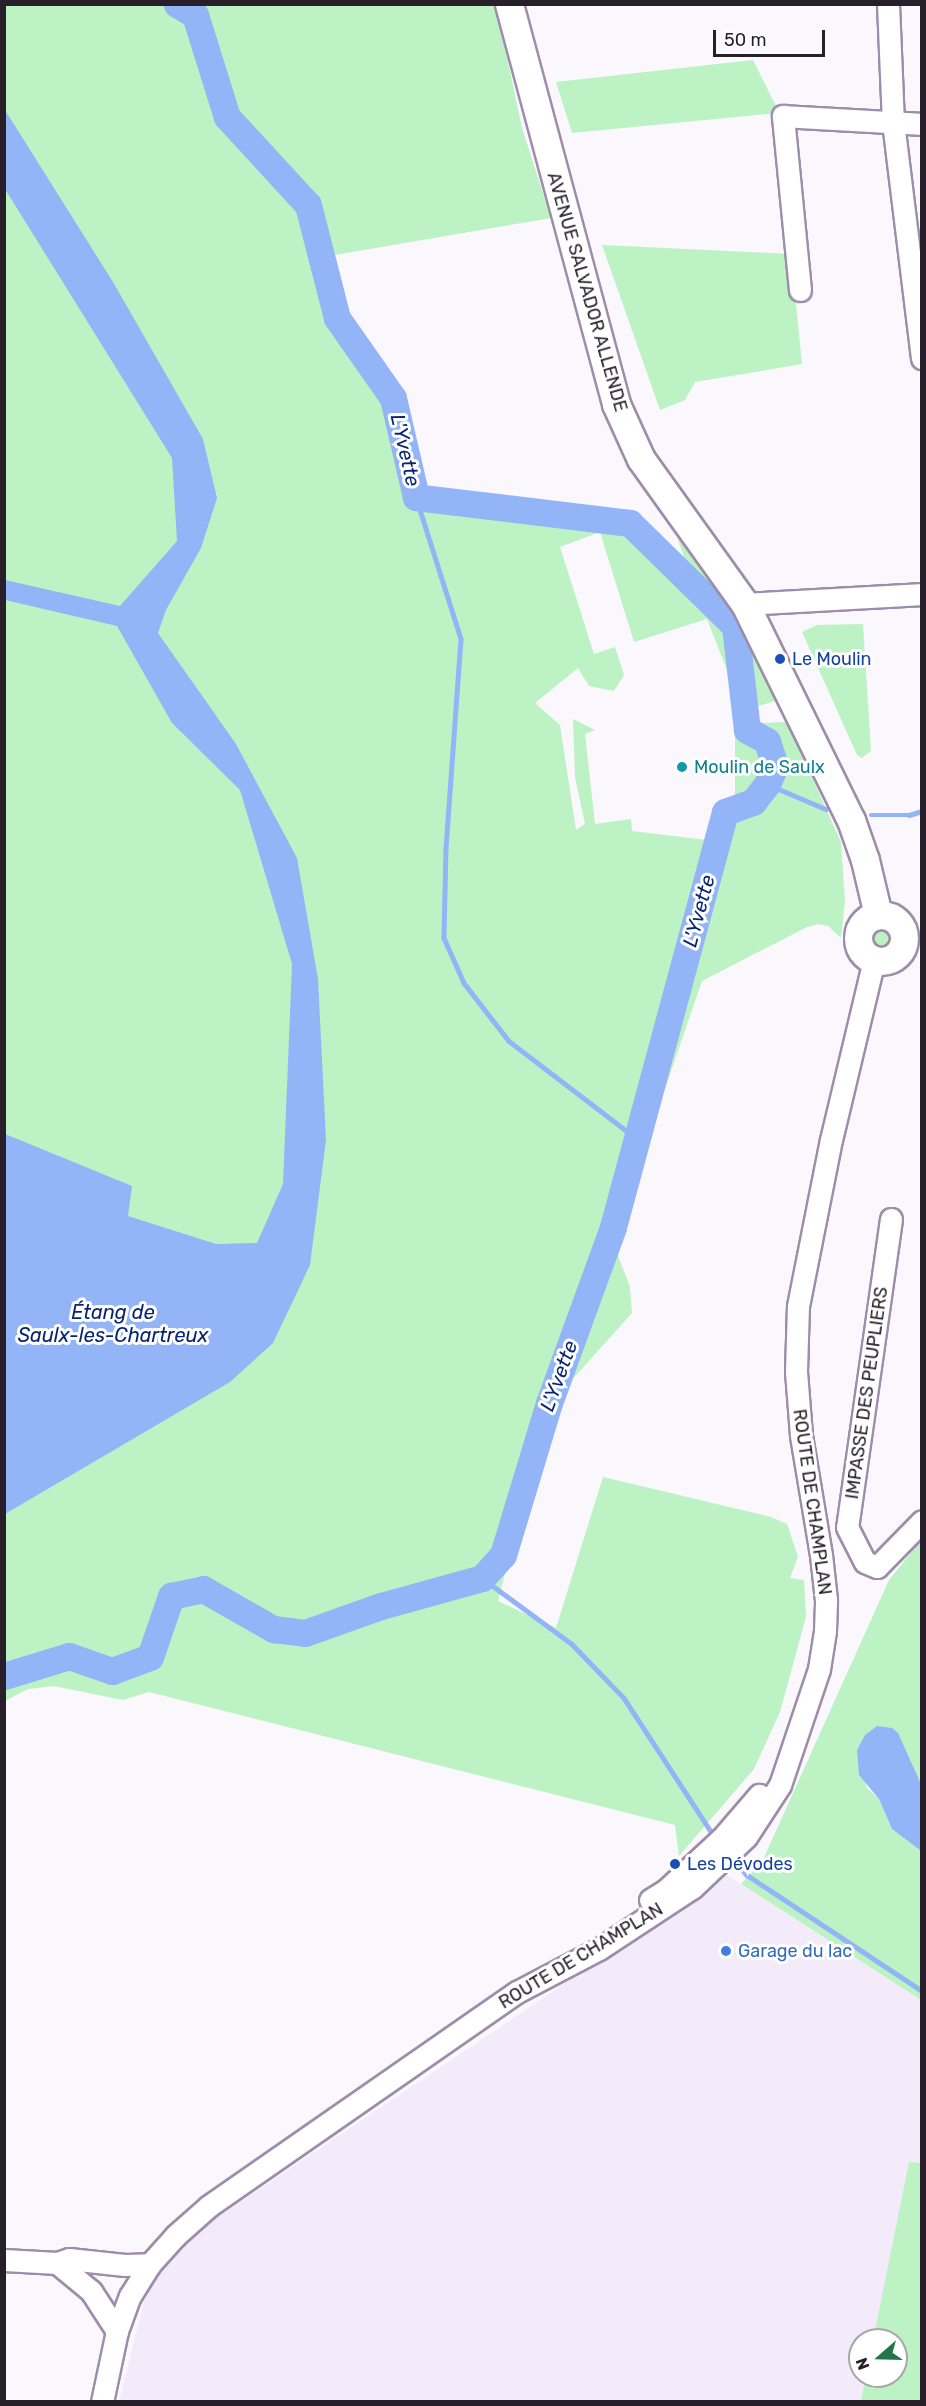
<!DOCTYPE html>
<meta charset="utf-8">
<style>
body{margin:0}
#map{position:relative;width:926px;height:2406px;overflow:hidden;background:#faf7fd;font-family:Rubik,sans-serif}
div>[style]{position:absolute}
[style*='--x']{left:calc(var(--x)*1px);top:calc(var(--y)*1px);width:calc(var(--w)*1px);rotate:calc(var(--a)*1deg)}
.built>*{inset:0;background:#f3eafa}
.green>*{inset:0;background:#bdf2c4}
.round{border-radius:50%}
.water>*{inset:0;background:#93b5f8}
.stream>*{height:4.5px;margin:-2.25px;padding:0 2.25px;transform-origin:2.25px;border-radius:2.25px;background:#93b5f8}
.river>*{height:27px;margin:-13.5px;padding:0 13.5px;transform-origin:13.5px;border-radius:13.5px;background:#93b5f8}
.roads{filter:drop-shadow(2px 0 #9e8daa) drop-shadow(-2px 0 #9e8daa) drop-shadow(0 2px #9e8daa) drop-shadow(0 -2px #9e8daa)}
.minor>*{height:21px;margin:-10.5px;padding:0 10.5px;transform-origin:10.5px;border-radius:10.5px;background:#fff}
.major>*{height:27px;margin:-13.5px;padding:0 13.5px;transform-origin:13.5px;border-radius:13.5px;background:#fff}
.major>.ring{margin:-13.5px;padding:0;box-sizing:content-box;background:none;border:27px solid #fff;border-radius:50%}
.dots>*{width:16px;height:16px;translate:-50% -50%;box-sizing:border-box;border:3px solid #fff;border-radius:50%}
span{translate:-50% -50%;white-space:nowrap;text-align:center;line-height:1.15;-webkit-text-stroke:6px #fff;paint-order:stroke}
.street-label{font-size:18px;color:#27202b}
.transit-label{font-size:18px;color:#164399}
.left{translate:0 -50%;text-align:left}
.culture-label{font-size:18px;color:#0d838f}
.shop-label{font-size:18px;color:#366cbe}
.water-label{font-size:20px;color:#072570;font-style:italic}
.frame{position:absolute;inset:0;border:6px solid #27202b;pointer-events:none}
.north{position:absolute;left:848px;top:2328px;width:60px;height:60px;box-sizing:border-box;background:#fff;border:2px solid #a9a6aa;border-radius:50%;rotate:250deg;font-size:16px;font-weight:700;line-height:24px;text-align:center;color:#27202b}
.north::after{content:'';display:block;margin:auto;width:21px;height:27px;background:#237648;clip-path:polygon(50% 0,100% 100%,50% 72%,0 100%)}
.scale{position:absolute;left:713px;top:30px;width:112px;height:27px;box-sizing:border-box;border:3px solid #27202b;border-top:0;padding-left:8px;font-size:18px;line-height:21px;white-space:nowrap;color:#27202b;-webkit-text-stroke:4px #fff;paint-order:stroke}
</style>
<div id="map">
<div class="built">
<i style="clip-path:polygon(726px 1875px,921px 2000px,921px 2163px,909px 2163px,873px 2340px,860px 2340px,860px 2376px,866px 2376px,861px 2401px,119px 2402px,144px 2302px,160px 2269px,206px 2225px)"></i>
</div>
<div class="green">
<i style="clip-path:polygon(5px 5px,496px 5px,522px 128px,551px 218px,329px 256px,342px 313px,400px 393px,421px 491px,507px 498px,608px 515px,684px 557px,675px 531px,742px 620px,770px 681px,766px 683px,775px 701px,735px 713px,730px 678px,707px 619px,634px 642px,600px 532px,560px 547px,594px 654px,615px 647px,624px 675px,614px 691px,589px 686px,578px 668px,535px 703px,560px 725px,576px 830px,585px 824px,575px 777px,573px 719px,595px 730px,585px 734px,595px 824px,631px 819px,632px 831px,723px 842px,735px 798px,735px 724px,787px 722px,841px 842px,845px 901px,841px 938px,828px 926px,818px 924px,807px 927px,702px 981px,621px 1217px,617px 1253px,630px 1287px,632px 1313px,560px 1393px,536px 1452px,498px 1601px,556px 1628px,603px 1477px,771px 1517px,787px 1524px,798px 1557px,790px 1578px,804px 1580px,806px 1617px,780px 1712px,754px 1769px,679px 1856px,675px 1825px,149px 1692px,123px 1700px,54px 1686px,28px 1689px,5px 1701px)"></i>
<i style="clip-path:polygon(753px 60px,775px 104px,777px 113px,572px 133px,556px 82px)"></i>
<i style="clip-path:polygon(602px 245px,791px 254px,802px 364px,695px 382px,685px 400px,660px 410px)"></i>
<i style="clip-path:polygon(863px 624px,871px 751px,862px 758px,857px 755px,802px 632px,817px 625px)"></i>
<i class="round" style="left:864px;top:924px;width:30px;height:30px"></i>
<i style="clip-path:polygon(921px 1540px,921px 1784px,869px 1732px,857px 1750px,867px 1788px,879px 1799px,892px 1829px,921px 1851px,921px 2000px,741px 1884px,762px 1862px,889px 1580px)"></i>
<i style="clip-path:polygon(909px 2162px,921px 2163px,921px 2401px,861px 2401px,866px 2376px,896px 2376px,896px 2340px,873px 2340px)"></i>
</div>
<div class="water">
<i style="clip-path:polygon(5px 110px,113px 282px,203px 439px,217px 498px,201px 548px,166px 610px,158px 633px,236px 744px,297px 858px,318px 979px,326px 1140px,310px 1265px,273px 1343px,230px 1382px,5px 1514px,5px 1134px,132px 1186px,128px 1216px,216px 1244px,257px 1243px,283px 1184px,292px 964px,240px 790px,172px 723px,117px 626px,5px 600px,5px 580px,120px 606px,177px 541px,172px 458px,5px 189px)"></i>
<i style="clip-path:polygon(877px 1726px,892px 1728px,898px 1733px,921px 1784px,921px 1851px,892px 1829px,879px 1799px,859px 1775px,857px 1750px,865px 1735px)"></i>
</div>
<div class="stream">
<i style="--x:416;--y:497;--w:149;--a:72.4"></i>
<i style="--x:461;--y:639;--w:210;--a:94.1"></i>
<i style="--x:446;--y:848;--w:90;--a:91.3"></i>
<i style="--x:444;--y:938;--w:49;--a:66"></i>
<i style="--x:464;--y:983;--w:73;--a:52.2"></i>
<i style="--x:509;--y:1041;--w:161;--a:37.4"></i>
<i style="--x:767;--y:784;--w:64;--a:23"></i>
<i style="--x:871;--y:815;--w:38;--a:0"></i>
<i style="--x:909;--y:815;--w:14;--a:-17"></i>
<i style="--x:482;--y:1578;--w:112;--a:36.3"></i>
<i style="--x:572;--y:1644;--w:75;--a:46.1"></i>
<i style="--x:624;--y:1698;--w:165;--a:56.9"></i>
<i style="--x:733;--y:1858;--w:22;--a:51"></i>
<i style="--x:747;--y:1875;--w:210;--a:33.5"></i>
</div>
<div class="river">
<i style="--x:4;--y:1676;--w:68;--a:-17.1"></i>
<i style="--x:69;--y:1656;--w:46;--a:19.2"></i>
<i style="--x:112;--y:1671;--w:40;--a:-20.2"></i>
<i style="--x:150;--y:1657;--w:65;--a:-71"></i>
<i style="--x:171;--y:1596;--w:33;--a:-12"></i>
<i style="--x:203;--y:1589;--w:81;--a:29.7"></i>
<i style="--x:273;--y:1629;--w:32;--a:7"></i>
<i style="--x:305;--y:1633;--w:81;--a:-19.6"></i>
<i style="--x:381;--y:1606;--w:105;--a:-15.5"></i>
<i style="--x:482;--y:1578;--w:31;--a:-48"></i>
<i style="--x:503;--y:1555;--w:159;--a:-73.2"></i>
<i style="--x:549;--y:1403;--w:187;--a:-70"></i>
<i style="--x:613;--y:1227;--w:430;--a:-74.9"></i>
<i style="--x:725;--y:812;--w:30;--a:-20"></i>
<i style="--x:753;--y:802;--w:23;--a:-52"></i>
<i style="--x:767;--y:784;--w:20;--a:-66"></i>
<i style="--x:775;--y:766;--w:26;--a:-108"></i>
<i style="--x:767;--y:741;--w:23;--a:-151"></i>
<i style="--x:747;--y:730;--w:105;--a:-96.6"></i>
<i style="--x:735;--y:626;--w:147;--a:-135.6"></i>
<i style="--x:630;--y:523;--w:216;--a:-173.1"></i>
<i style="--x:416;--y:497;--w:102;--a:-103.1"></i>
<i style="--x:393;--y:398;--w:98;--a:-125"></i>
<i style="--x:337;--y:318;--w:117;--a:-104.4"></i>
<i style="--x:308;--y:205;--w:120;--a:-132.6"></i>
<i style="--x:227;--y:117;--w:107;--a:-107.4"></i>
<i style="--x:195;--y:15;--w:21;--a:-149"></i>
</div>
<div class="roads">
<div class="minor">
<i style="--x:888;--y:4;--w:118;--a:87.6"></i>
<i style="--x:893;--y:122;--w:238;--a:83"></i>
<i style="--x:800;--y:290;--w:175;--a:-95.6"></i>
<i style="--x:783;--y:116;--w:139;--a:3.3"></i>
<i style="--x:745;--y:604;--w:177;--a:-3.2"></i>
<i style="--x:891;--y:1219;--w:311;--a:98.1"></i>
<i style="--x:847;--y:1527;--w:39;--a:63"></i>
<i style="--x:865;--y:1562;--w:13;--a:23"></i>
<i style="--x:877;--y:1567;--w:64;--a:-45.6"></i>
<i style="--x:650;--y:1900;--w:19;--a:-32"></i>
<i style="--x:666;--y:1890;--w:76;--a:-42.9"></i>
<i style="--x:722;--y:1838;--w:57;--a:-49.3"></i>
<i style="--x:4;--y:2260;--w:53;--a:3.2"></i>
<i style="--x:57;--y:2263;--w:13;--a:-18"></i>
<i style="--x:69;--y:2259;--w:56;--a:6.1"></i>
<i style="--x:125;--y:2265;--w:25;--a:-2"></i>
<i style="--x:57;--y:2263;--w:44;--a:39.5"></i>
<i style="--x:91;--y:2291;--w:48;--a:57"></i>
<i style="--x:102;--y:2402;--w:73;--a:-78.1"></i>
<i style="--x:117;--y:2331;--w:37;--a:-70"></i>
<i style="--x:130;--y:2296;--w:38;--a:-58"></i>
<i style="--x:150;--y:2264;--w:38;--a:-48"></i>
<i style="--x:175;--y:2236;--w:45;--a:-41.4"></i>
<i style="--x:209;--y:2206;--w:375;--a:-34.8"></i>
<i style="--x:517;--y:1992;--w:93;--a:-27.7"></i>
<i style="--x:599;--y:1949;--w:111;--a:-33.3"></i>
<i style="--x:692;--y:1888;--w:74;--a:-43.4"></i>
<i style="--x:746;--y:1837;--w:62;--a:-56.8"></i>
<i style="--x:780;--y:1785;--w:122;--a:-71.4"></i>
<i style="--x:819;--y:1669;--w:38;--a:-81"></i>
<i style="--x:825;--y:1631;--w:31;--a:-88"></i>
<i style="--x:826;--y:1600;--w:45;--a:-96.3"></i>
<i style="--x:821;--y:1555;--w:122;--a:-99.5"></i>
<i style="--x:801;--y:1435;--w:63;--a:-94.5"></i>
<i style="--x:796;--y:1372;--w:66;--a:-88.3"></i>
<i style="--x:798;--y:1306;--w:169;--a:-78.8"></i>
<i style="--x:831;--y:1140;--w:177;--a:-76.6"></i>
<i style="--x:872;--y:968;--w:9;--a:-49"></i>
</div>
<div class="major">
<i style="--x:509;--y:4;--w:414;--a:75"></i>
<i style="--x:616;--y:404;--w:60;--a:65.6"></i>
<i style="--x:641;--y:459;--w:178;--a:54.4"></i>
<i style="--x:745;--y:604;--w:241;--a:63.9"></i>
<i style="--x:851;--y:820;--w:42;--a:70.7"></i>
<i style="--x:865;--y:860;--w:57;--a:76.7"></i>
<i class="ring" style="left:858px;top:915px;width:19px;height:19px"></i>
</div>
</div>
<div class="dots">
<i style="left:780px;top:659px;background:#1a4fb4"></i>
<i style="left:682px;top:767px;background:#0f9aa8"></i>
<i style="left:675px;top:1864px;background:#1a4fb4"></i>
<i style="left:726px;top:1951px;background:#3f7fe0"></i>
</div>
<div class="street-label">
<span style="left:587px;top:292px;rotate:74deg">AVENUE SALVADOR ALLENDE</span>
<span style="left:867px;top:1393px;rotate:-82deg">IMPASSE DES PEUPLIERS</span>
<span style="left:812px;top:1502px;rotate:82deg">ROUTE DE CHAMPLAN</span>
<span style="left:581px;top:1956px;rotate:-31deg">ROUTE DE CHAMPLAN</span>
</div>
<div class="transit-label">
<span class="left" style="left:792px;top:659px">Le Moulin</span>
<span class="left" style="left:687px;top:1864px">Les Dévodes</span>
</div>
<div class="culture-label">
<span class="left" style="left:694px;top:767px">Moulin de Saulx</span>
</div>
<div class="shop-label">
<span class="left" style="left:738px;top:1951px">Garage du lac</span>
</div>
<div class="water-label">
<span style="left:405px;top:450px;rotate:77deg">L'Yvette</span>
<span style="left:699px;top:911px;rotate:-75deg">L'Yvette</span>
<span style="left:113px;top:1324px">Étang de<br>Saulx-les-Chartreux</span>
<span style="left:559px;top:1376px;rotate:-70deg">L'Yvette</span>
</div>
<div class="frame"></div>
<div class="north">N</div>
<div class="scale">50 m</div>
</div>
